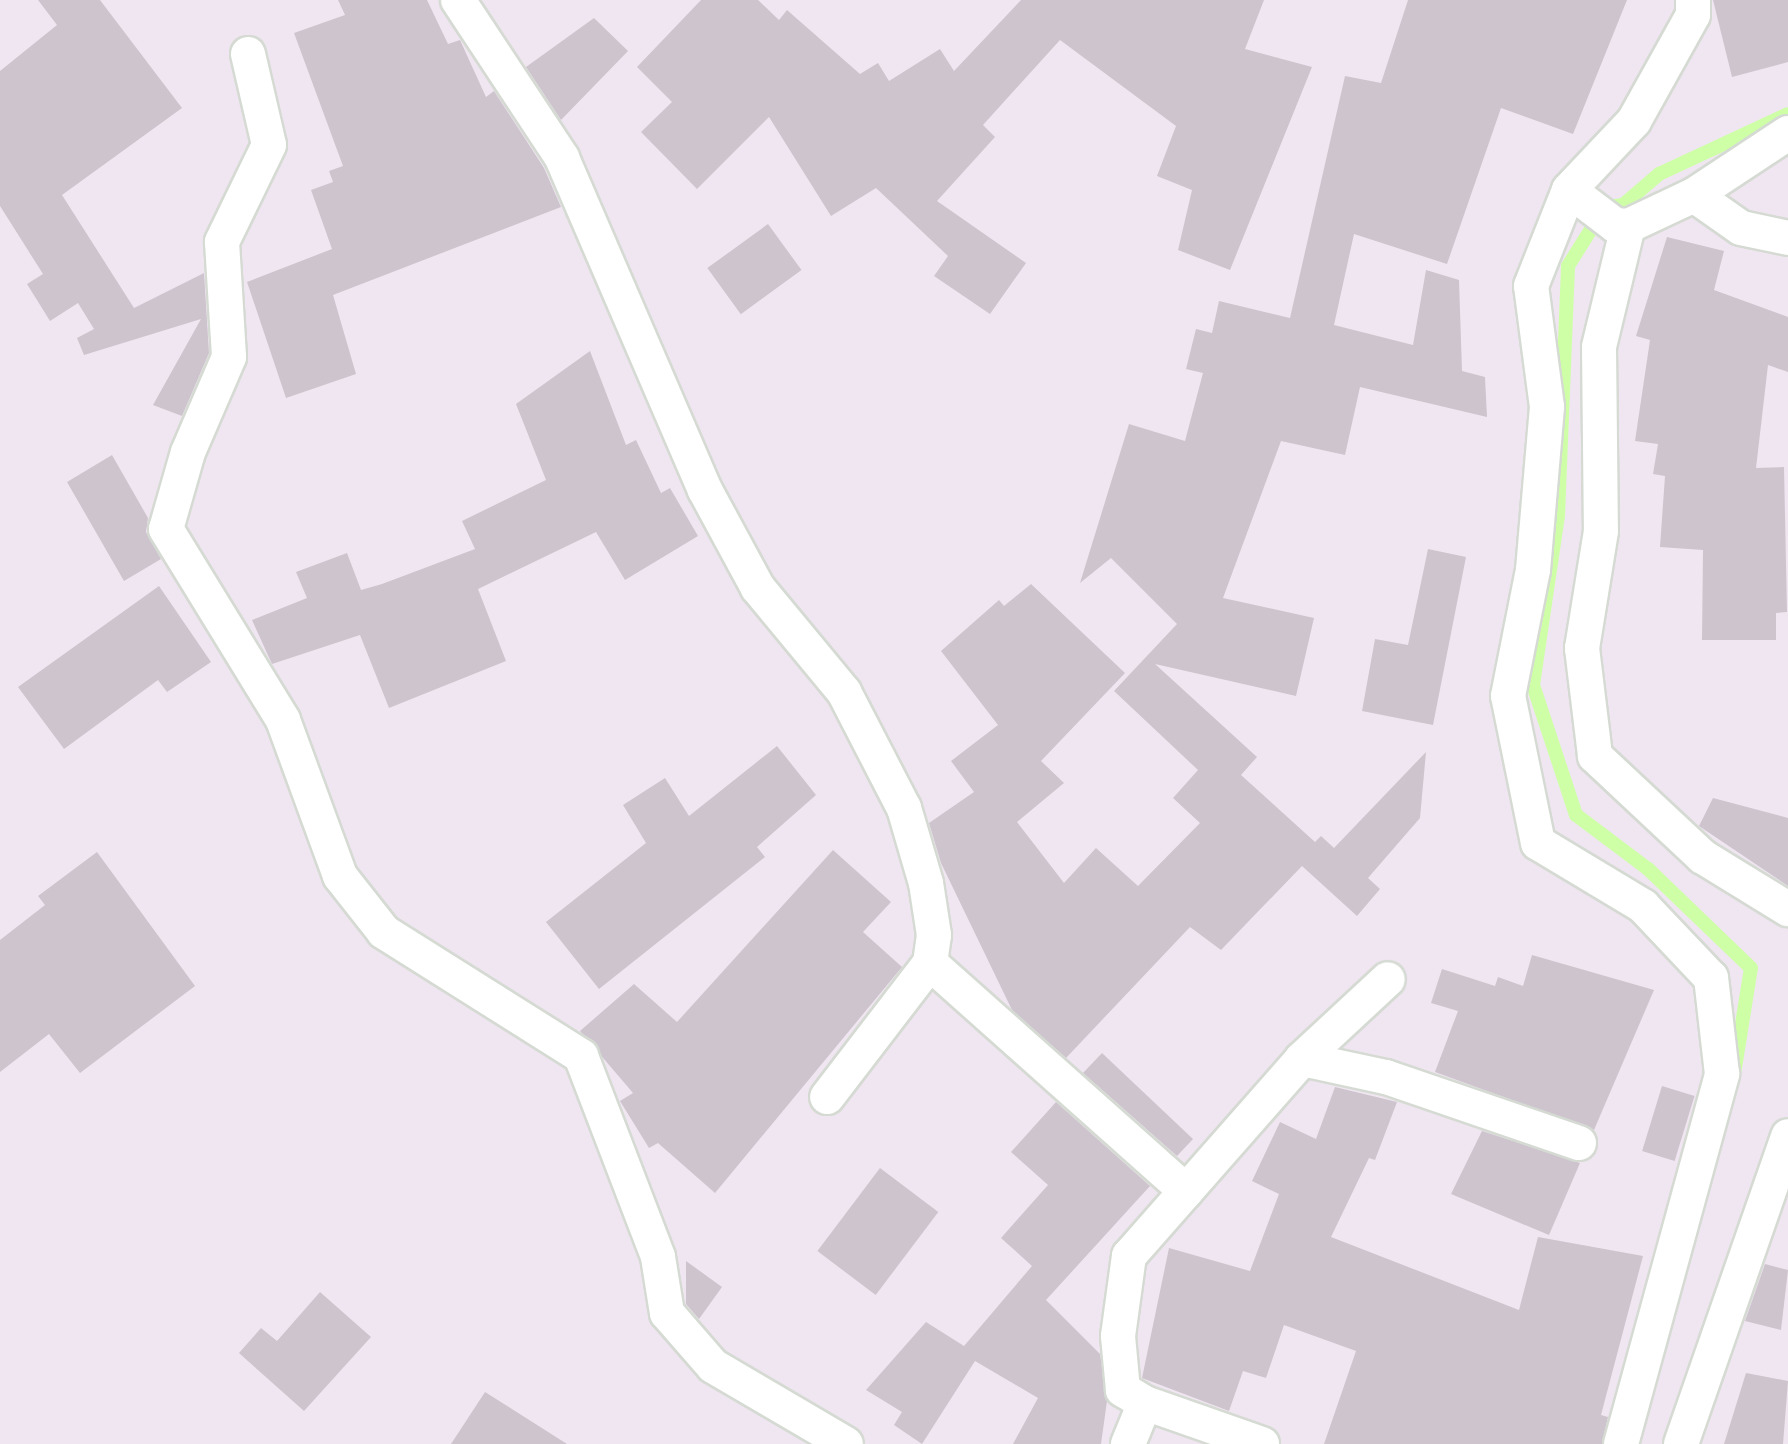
<!DOCTYPE html>
<style>
body{margin:0}
#map{position:relative;width:1788px;height:1444px;overflow:hidden;background:#f0e6f1;font-family:Lato,sans-serif}
div>[style]{position:absolute}
[style*='--x']{left:calc(var(--x)*1px);top:calc(var(--y)*1px);width:calc(var(--w)*1px);rotate:calc(var(--a)*1deg)}
.stream>*{height:14px;margin:-7px;padding:0 7px;transform-origin:7px;border-radius:7px;background:#ceffa7}
.building>*{inset:0;background:#cdc4ce;transform-origin:0 0}
.roads{filter:drop-shadow(2px 0 #d5dad3) drop-shadow(-2px 0 #d5dad3) drop-shadow(0 2px #d5dad3) drop-shadow(0 -2px #d5dad3)}
.minor>*{height:34px;margin:-17px;padding:0 17px;transform-origin:17px;border-radius:17px;background:#fff}
span{translate:-50% -50%;white-space:nowrap;text-align:center;line-height:1.15;-webkit-text-stroke:7px #fff;paint-order:stroke}
</style>
<div id="map">
<div class="stream">
<i style="--x:1734;--y:1074;--w:107;--a:-80.9"></i>
<i style="--x:1751;--y:968;--w:143;--a:-136.1"></i>
<i style="--x:1648;--y:869;--w:90;--a:-143.1"></i>
<i style="--x:1576;--y:815;--w:137;--a:-108.3"></i>
<i style="--x:1533;--y:685;--w:171;--a:-81.6"></i>
<i style="--x:1558;--y:516;--w:250;--a:-87.7"></i>
<i style="--x:1568;--y:266;--w:70;--a:-57.9"></i>
<i style="--x:1605;--y:207;--w:18;--a:-6"></i>
<i style="--x:1623;--y:205;--w:48;--a:-40.7"></i>
<i style="--x:1659;--y:174;--w:142;--a:-24.9"></i>
</div>
<div class="building">
<i style="clip-path:polygon(38px 0,100px 0,182px 108px,62px 195px,134px 308px,204px 273px,209px 353px,182px 416px,153px 405px,201px 319px,84px 355px,77px 338px,94px 329px,78px 303px,50px 321px,27px 284px,43px 274px,0 206px,0 71px,57px 25px)"></i>
<i style="clip-path:polygon(338px 0,427px 0,448px 44px,460px 40px,486px 97px,494px 91px,544px 168px,561px 207px,333px 295px,356px 374px,286px 398px,247px 282px,332px 249px,311px 190px,333px 182px,329px 171px,343px 166px,294px 33px,345px 15px)"></i>
<i style="clip-path:polygon(701px 0,758px 0,779px 20px,787px 10px,860px 74px,878px 63px,889px 81px,940px 49px,954px 71px,1021px 0,1264px 0,1245px 49px,1312px 67px,1230px 270px,1178px 250px,1192px 190px,1157px 176px,1176px 126px,1060px 40px,983px 125px,995px 137px,937px 201px,1026px 263px,990px 314px,934px 276px,948px 256px,876px 188px,831px 216px,769px 117px,697px 189px,641px 132px,672px 102px,637px 67px)"></i>
<i style="clip-path:polygon(1408px 0,1627px 0,1573px 134px,1501px 108px,1447px 264px,1354px 234px,1334px 325px,1413px 345px,1426px 270px,1459px 280px,1462px 371px,1485px 377px,1487px 417px,1360px 387px,1345px 455px,1281px 441px,1223px 598px,1314px 618px,1296px 696px,1155px 664px,1257px 757px,1241px 775px,1315px 842px,1321px 836px,1334px 848px,1426px 752px,1420px 818px,1368px 878px,1380px 889px,1357px 916px,1302px 866px,1221px 950px,1190px 927px,1066px 1058px,1012px 1010px,941px 863px,929px 823px,974px 792px,951px 761px,998px 725px,941px 651px,999px 600px,1004px 606px,1031px 584px,1125px 673px,1041px 761px,1064px 783px,1017px 822px,1064px 883px,1096px 848px,1138px 886px,1200px 823px,1173px 798px,1198px 770px,1114px 691px,1177px 624px,1111px 558px,1080px 583px,1129px 424px,1185px 441px,1203px 373px,1186px 369px,1196px 329px,1212px 333px,1219px 301px,1290px 318px,1345px 76px,1381px 83px)"></i>
<i style="clip-path:polygon(1713px 0,1788px 0,1788px 62px,1732px 77px)"></i>
<i style="clip-path:polygon(594px 18px,628px 51px,561px 120px,526px 67px)"></i>
<i style="left:768px;top:224px;width:57px;height:75px;rotate:54deg"></i>
<i style="clip-path:polygon(1667px 237px,1724px 251px,1714px 290px,1788px 317px,1788px 372px,1768px 365px,1756px 468px,1784px 467px,1787px 612px,1776px 613px,1776px 640px,1702px 640px,1703px 550px,1660px 547px,1665px 476px,1653px 474px,1658px 444px,1635px 441px,1650px 340px,1636px 336px)"></i>
<i style="clip-path:polygon(590px 351px,626px 445px,636px 440px,661px 493px,670px 488px,698px 536px,625px 580px,596px 532px,478px 589px,506px 661px,389px 708px,360px 635px,272px 664px,252px 620px,307px 598px,296px 572px,347px 553px,361px 590px,382px 584px,475px 549px,462px 521px,546px 480px,516px 404px)"></i>
<i style="clip-path:polygon(112px 455px,148px 518px,146px 532px,161px 559px,124px 581px,67px 482px)"></i>
<i style="clip-path:polygon(1428px 549px,1466px 557px,1433px 725px,1362px 711px,1375px 639px,1408px 645px)"></i>
<i style="clip-path:polygon(159px 586px,211px 662px,167px 692px,158px 680px,64px 749px,18px 687px)"></i>
<i style="clip-path:polygon(777px 746px,816px 795px,757px 847px,765px 857px,599px 989px,546px 922px,646px 843px,623px 805px,665px 778px,689px 816px)"></i>
<i style="clip-path:polygon(1713px 798px,1788px 818px,1788px 886px,1699px 826px)"></i>
<i style="clip-path:polygon(833px 850px,891px 902px,863px 932px,902px 967px,715px 1193px,658px 1143px,649px 1148px,620px 1101px,633px 1093px,580px 1031px,634px 984px,677px 1022px)"></i>
<i style="clip-path:polygon(97px 852px,195px 986px,80px 1073px,49px 1034px,0 1072px,0 940px,45px 905px,38px 896px)"></i>
<i style="clip-path:polygon(1532px 955px,1654px 990px,1594px 1130px,1435px 1072px,1458px 1011px,1431px 1003px,1442px 969px,1495px 986px,1498px 977px,1523px 986px)"></i>
<i style="clip-path:polygon(1102px 1053px,1193px 1139px,1177px 1156px,1083px 1073px)"></i>
<i style="left:1662px;top:1086px;width:34px;height:68px;rotate:17deg"></i>
<i style="clip-path:polygon(1335px 1087px,1397px 1102px,1375px 1160px,1369px 1158px,1331px 1237px,1519px 1310px,1538px 1237px,1643px 1256px,1601px 1415px,1608px 1417px,1602px 1444px,1324px 1444px,1356px 1351px,1284px 1325px,1266px 1378px,1243px 1371px,1229px 1411px,1142px 1378px,1169px 1248px,1250px 1271px,1279px 1194px,1252px 1181px,1280px 1122px,1316px 1139px)"></i>
<i style="clip-path:polygon(1056px 1102px,1150px 1186px,1046px 1300px,1100px 1354px,1107px 1401px,1101px 1444px,1013px 1444px,1038px 1398px,975px 1361px,922px 1444px,894px 1425px,902px 1412px,866px 1390px,926px 1322px,964px 1346px,1032px 1266px,1001px 1238px,1048px 1185px,1011px 1152px)"></i>
<i style="clip-path:polygon(1482px 1131px,1580px 1163px,1549px 1235px,1451px 1194px)"></i>
<i style="left:880px;top:1168px;width:73px;height:104px;rotate:37deg"></i>
<i style="clip-path:polygon(686px 1261px,722px 1287px,699px 1319px,686px 1304px)"></i>
<i style="clip-path:polygon(1765px 1264px,1788px 1270px,1781px 1330px,1745px 1321px)"></i>
<i style="clip-path:polygon(320px 1292px,371px 1337px,304px 1411px,239px 1353px,261px 1328px,277px 1341px)"></i>
<i style="clip-path:polygon(1746px 1373px,1788px 1381px,1783px 1444px,1724px 1444px)"></i>
<i style="clip-path:polygon(485px 1392px,567px 1444px,451px 1444px)"></i>
</div>
<div class="roads">
<div class="minor">
<i style="--x:458;--y:0;--w:189;--a:56.6"></i>
<i style="--x:562;--y:158;--w:361;--a:66.7"></i>
<i style="--x:705;--y:490;--w:111;--a:61.6"></i>
<i style="--x:758;--y:588;--w:135;--a:50.4"></i>
<i style="--x:844;--y:692;--w:131;--a:62.7"></i>
<i style="--x:904;--y:808;--w:78;--a:73.7"></i>
<i style="--x:926;--y:883;--w:53;--a:81.3"></i>
<i style="--x:934;--y:935;--w:28;--a:98"></i>
<i style="--x:930;--y:963;--w:169;--a:127.5"></i>
<i style="--x:248;--y:54;--w:93;--a:77"></i>
<i style="--x:269;--y:145;--w:108;--a:115.9"></i>
<i style="--x:222;--y:242;--w:115;--a:86.5"></i>
<i style="--x:229;--y:357;--w:103;--a:113.3"></i>
<i style="--x:188;--y:452;--w:80;--a:105.9"></i>
<i style="--x:166;--y:529;--w:224;--a:58.5"></i>
<i style="--x:283;--y:720;--w:166;--a:69.9"></i>
<i style="--x:340;--y:876;--w:71;--a:51.8"></i>
<i style="--x:384;--y:932;--w:233;--a:32.2"></i>
<i style="--x:581;--y:1056;--w:215;--a:69"></i>
<i style="--x:658;--y:1257;--w:57;--a:80.9"></i>
<i style="--x:667;--y:1313;--w:70;--a:49"></i>
<i style="--x:713;--y:1366;--w:154;--a:30.4"></i>
<i style="--x:1788;--y:133;--w:113;--a:146.6"></i>
<i style="--x:1694;--y:195;--w:73;--a:154.8"></i>
<i style="--x:1628;--y:226;--w:124;--a:103.5"></i>
<i style="--x:1599;--y:347;--w:184;--a:89.4"></i>
<i style="--x:1601;--y:531;--w:119;--a:99.2"></i>
<i style="--x:1582;--y:648;--w:109;--a:83.1"></i>
<i style="--x:1595;--y:756;--w:148;--a:43.1"></i>
<i style="--x:1703;--y:857;--w:100;--a:31.5"></i>
<i style="--x:1569;--y:190;--w:58;--a:37.3"></i>
<i style="--x:1615;--y:225;--w:13;--a:4"></i>
<i style="--x:1694;--y:195;--w:57;--a:35.1"></i>
<i style="--x:1741;--y:228;--w:48;--a:12"></i>
<i style="--x:930;--y:963;--w:343;--a:41.7"></i>
<i style="--x:1302;--y:1059;--w:86;--a:12.1"></i>
<i style="--x:1386;--y:1077;--w:204;--a:18.9"></i>
<i style="--x:1145;--y:1403;--w:124;--a:19.3"></i>
<i style="--x:1128;--y:1444;--w:44;--a:-67.5"></i>
<i style="--x:1145;--y:1403;--w:26;--a:-149"></i>
<i style="--x:1123;--y:1390;--w:54;--a:-95.3"></i>
<i style="--x:1118;--y:1336;--w:81;--a:-82.2"></i>
<i style="--x:1129;--y:1256;--w:262;--a:-48.7"></i>
<i style="--x:1302;--y:1059;--w:117;--a:-42.9"></i>
<i style="--x:1621;--y:1444;--w:384;--a:-74.7"></i>
<i style="--x:1722;--y:1074;--w:97;--a:-96.5"></i>
<i style="--x:1711;--y:978;--w:99;--a:-133.4"></i>
<i style="--x:1643;--y:906;--w:122;--a:-149"></i>
<i style="--x:1538;--y:843;--w:150;--a:-101.5"></i>
<i style="--x:1508;--y:696;--w:128;--a:-78.8"></i>
<i style="--x:1533;--y:570;--w:164;--a:-85.1"></i>
<i style="--x:1547;--y:407;--w:122;--a:-97.5"></i>
<i style="--x:1531;--y:286;--w:103;--a:-68.4"></i>
<i style="--x:1569;--y:190;--w:95;--a:-46.7"></i>
<i style="--x:1634;--y:121;--w:121;--a:-60.9"></i>
<i style="--x:1693;--y:15;--w:15;--a:-90"></i>
<i style="--x:1681;--y:1444;--w:326;--a:-70.8"></i>
</div>
</div>
</div>
